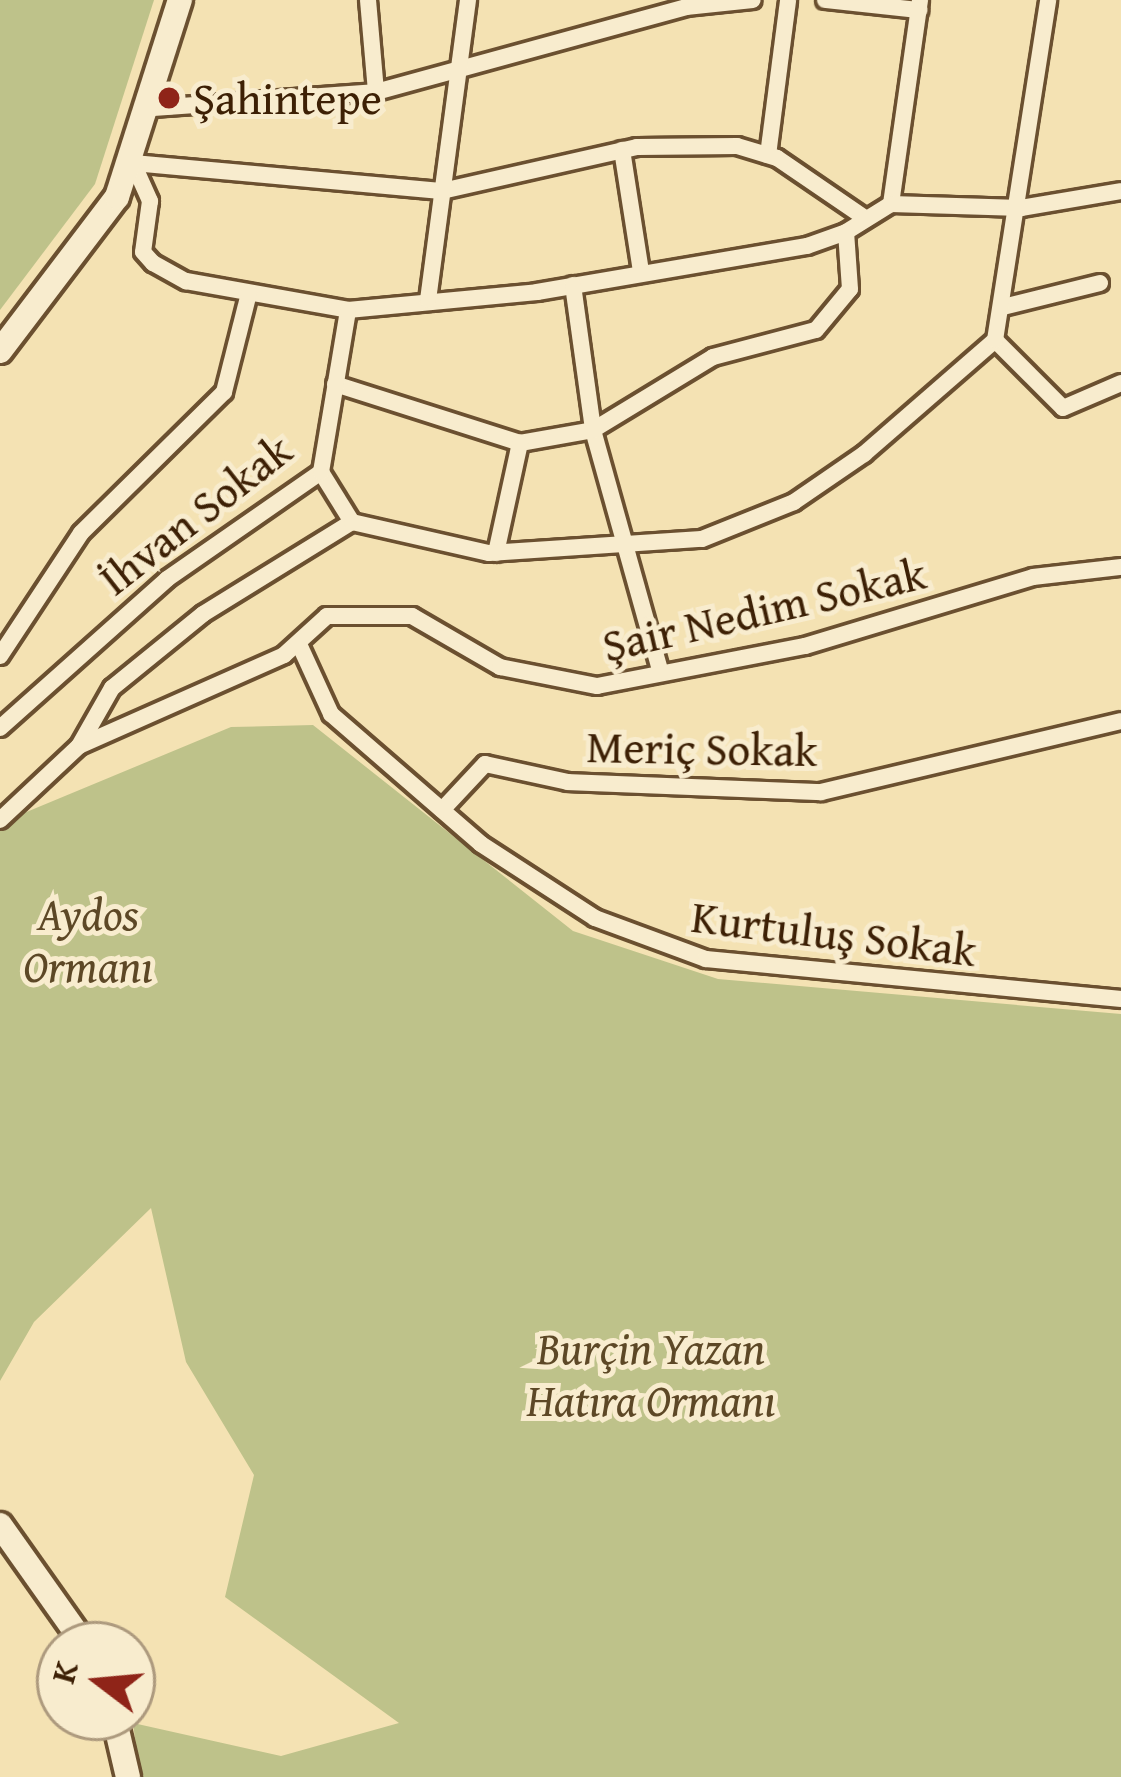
<!DOCTYPE html>
<meta charset="utf-8">
<style>
body{margin:0}
#map{position:relative;width:1121px;height:1777px;overflow:hidden;background:#f4e2b3;font-family:"Gentium Book Plus",serif}
div>[style]{position:absolute}
[style*='--x']{left:calc(var(--x)*1px);top:calc(var(--y)*1px);width:calc(var(--w)*1px);rotate:calc(var(--a)*1deg)}
.green>*{inset:0;background:#bec28a}
.roads{filter:drop-shadow(3px 0 #6b5030) drop-shadow(-3px 0 #6b5030) drop-shadow(0 3px #6b5030) drop-shadow(0 -3px #6b5030)}
.street>*{height:16px;margin:-8px;padding:0 8px;transform-origin:8px;border-radius:8px;background:#f8ecce}
.secondary>*{height:24px;margin:-12px;padding:0 12px;transform-origin:12px;border-radius:12px;background:#f8ecce}
.dots>*{width:33px;height:33px;translate:-50% -50%;box-sizing:border-box;border:6px solid #f8ecce;border-radius:50%}
span{translate:-50% -50%;white-space:nowrap;text-align:center;line-height:1.15;-webkit-text-stroke:10px #f8ecce;paint-order:stroke}
.poi-label{font-size:45px;color:#3d2005}
.left{translate:0 -50%;text-align:left}
.street-label{font-size:45px;color:#3d2005}
.park-label{font-size:45px;color:#5d4826;font-style:italic}
.north{position:absolute;left:36px;top:1621px;width:120px;height:120px;box-sizing:border-box;background:#f8ecce;border:3px solid #ad9a7e;border-radius:50%;rotate:286deg;font-size:33px;font-weight:700;line-height:48px;text-align:center;color:#3d2005}
.north::after{content:'';display:block;margin:auto;width:42px;height:54px;background:#8f2418;clip-path:polygon(50% 0,100% 100%,50% 72%,0 100%)}
</style>
<div id="map">
<div class="green">
<i style="clip-path:polygon(0 0,154px 0,95px 184px,0 310px)"></i>
<i style="clip-path:polygon(313px 725px,573px 931px,718px 979px,1121px 1014px,1121px 1777px,140px 1777px,133px 1723px,281px 1756px,399px 1723px,225px 1597px,254px 1475px,186px 1362px,151px 1208px,34px 1322px,0 1381px,0 823px,231px 727px)"></i>
</div>
<div class="roads">
<div class="street">
<i style="--x:368;--y:0;--w:92;--a:85"></i>
<i style="--x:825;--y:0;--w:95;--a:6.1"></i>
<i style="--x:154;--y:108;--w:223;--a:-4.1"></i>
<i style="--x:376;--y:92;--w:321;--a:-15.3"></i>
<i style="--x:686;--y:7;--w:67;--a:-6"></i>
<i style="--x:622;--y:150;--w:123;--a:81.1"></i>
<i style="--x:768;--y:155;--w:156;--a:-82.6"></i>
<i style="--x:891;--y:204;--w:206;--a:-81.9"></i>
<i style="--x:865;--y:218;--w:107;--a:-145.7"></i>
<i style="--x:777;--y:158;--w:42;--a:-163.3"></i>
<i style="--x:737;--y:146;--w:100;--a:179.4"></i>
<i style="--x:637;--y:147;--w:201;--a:167.3"></i>
<i style="--x:441;--y:191;--w:309;--a:-174.8"></i>
<i style="--x:133;--y:163;--w:42;--a:65.9"></i>
<i style="--x:150;--y:201;--w:51;--a:97.8"></i>
<i style="--x:143;--y:252;--w:15;--a:48"></i>
<i style="--x:153;--y:263;--w:38;--a:29"></i>
<i style="--x:186;--y:281;--w:165;--a:10.1"></i>
<i style="--x:348;--y:310;--w:190;--a:-5.4"></i>
<i style="--x:537;--y:292;--w:274;--a:-9.7"></i>
<i style="--x:807;--y:246;--w:41;--a:-19.7"></i>
<i style="--x:846;--y:232;--w:53;--a:-31.9"></i>
<i style="--x:891;--y:204;--w:130;--a:1.8"></i>
<i style="--x:1021;--y:208;--w:101;--a:-9.6"></i>
<i style="--x:573;--y:285;--w:146;--a:82.1"></i>
<i style="--x:593;--y:430;--w:252;--a:74.4"></i>
<i style="--x:428;--y:300;--w:303;--a:-82.4"></i>
<i style="--x:1003;--y:307;--w:100;--a:-13.9"></i>
<i style="--x:995;--y:340;--w:96;--a:45"></i>
<i style="--x:1063;--y:408;--w:63;--a:-23.3"></i>
<i style="--x:335;--y:384;--w:194;--a:17.7"></i>
<i style="--x:520;--y:443;--w:74;--a:-10.1"></i>
<i style="--x:593;--y:430;--w:140;--a:-31.3"></i>
<i style="--x:713;--y:357;--w:106;--a:-14.7"></i>
<i style="--x:816;--y:330;--w:53;--a:-50.3"></i>
<i style="--x:850;--y:289;--w:57;--a:-94"></i>
<i style="--x:321;--y:472;--w:59;--a:58.2"></i>
<i style="--x:496;--y:553;--w:113;--a:-77.7"></i>
<i style="--x:299;--y:644;--w:77;--a:65.4"></i>
<i style="--x:331;--y:714;--w:198;--a:40.9"></i>
<i style="--x:481;--y:844;--w:136;--a:33"></i>
<i style="--x:595;--y:918;--w:118;--a:20.3"></i>
<i style="--x:706;--y:959;--w:417;--a:5.5"></i>
<i style="--x:0;--y:656;--w:147;--a:-56.6"></i>
<i style="--x:81;--y:533;--w:201;--a:-44.6"></i>
<i style="--x:224;--y:392;--w:102;--a:-75.8"></i>
<i style="--x:0;--y:728;--w:224;--a:-41.7"></i>
<i style="--x:167;--y:579;--w:188;--a:-34.8"></i>
<i style="--x:321;--y:472;--w:164;--a:-80.5"></i>
<i style="--x:79;--y:746;--w:67;--a:-60.4"></i>
<i style="--x:112;--y:688;--w:117;--a:-39.1"></i>
<i style="--x:203;--y:614;--w:175;--a:-31.7"></i>
<i style="--x:352;--y:522;--w:140;--a:12.8"></i>
<i style="--x:489;--y:553;--w:213;--a:-3.8"></i>
<i style="--x:702;--y:539;--w:99;--a:-21.9"></i>
<i style="--x:794;--y:502;--w:85;--a:-34.4"></i>
<i style="--x:864;--y:454;--w:174;--a:-41"></i>
<i style="--x:995;--y:340;--w:344;--a:-81.1"></i>
<i style="--x:442;--y:810;--w:63;--a:-46.9"></i>
<i style="--x:485;--y:764;--w:85;--a:12.2"></i>
<i style="--x:568;--y:782;--w:253;--a:2.3"></i>
<i style="--x:821;--y:792;--w:308;--a:-13.3"></i>
<i style="--x:0;--y:820;--w:108;--a:-43.1"></i>
<i style="--x:79;--y:746;--w:224;--a:-23.9"></i>
<i style="--x:284;--y:655;--w:58;--a:-42.2"></i>
<i style="--x:327;--y:616;--w:85;--a:0"></i>
<i style="--x:412;--y:616;--w:102;--a:30.1"></i>
<i style="--x:500;--y:667;--w:99;--a:11.1"></i>
<i style="--x:597;--y:686;--w:212;--a:-10.9"></i>
<i style="--x:805;--y:646;--w:238;--a:-16.8"></i>
<i style="--x:1033;--y:577;--w:89;--a:-6.5"></i>
</div>
<div class="secondary">
<i style="--x:0;--y:351;--w:193;--a:-52.8"></i>
<i style="--x:117;--y:197;--w:207;--a:-72.3"></i>
<i style="--x:0;--y:1525;--w:147;--a:54.7"></i>
<i style="--x:114;--y:1717;--w:62;--a:76.9"></i>
</div>
</div>
<div class="dots">
<i style="left:169px;top:98px;background:#8f2418"></i>
</div>
<div class="poi-label">
<span class="left" style="left:193px;top:98px">Şahintepe</span>
</div>
<div class="street-label">
<span style="left:195px;top:514px;rotate:-38deg">İhvan Sokak</span>
<span style="left:764px;top:609px;rotate:-13deg">Şair Nedim Sokak</span>
<span style="left:702px;top:748px;rotate:1deg">Meriç Sokak</span>
<span style="left:834px;top:933px;rotate:7deg">Kurtuluş Sokak</span>
</div>
<div class="park-label">
<span style="left:88px;top:940px">Aydos<br>Ormanı</span>
<span style="left:651px;top:1374px">Burçin Yazan<br>Hatıra Ormanı</span>
</div>
<div class="north">K</div>
</div>
